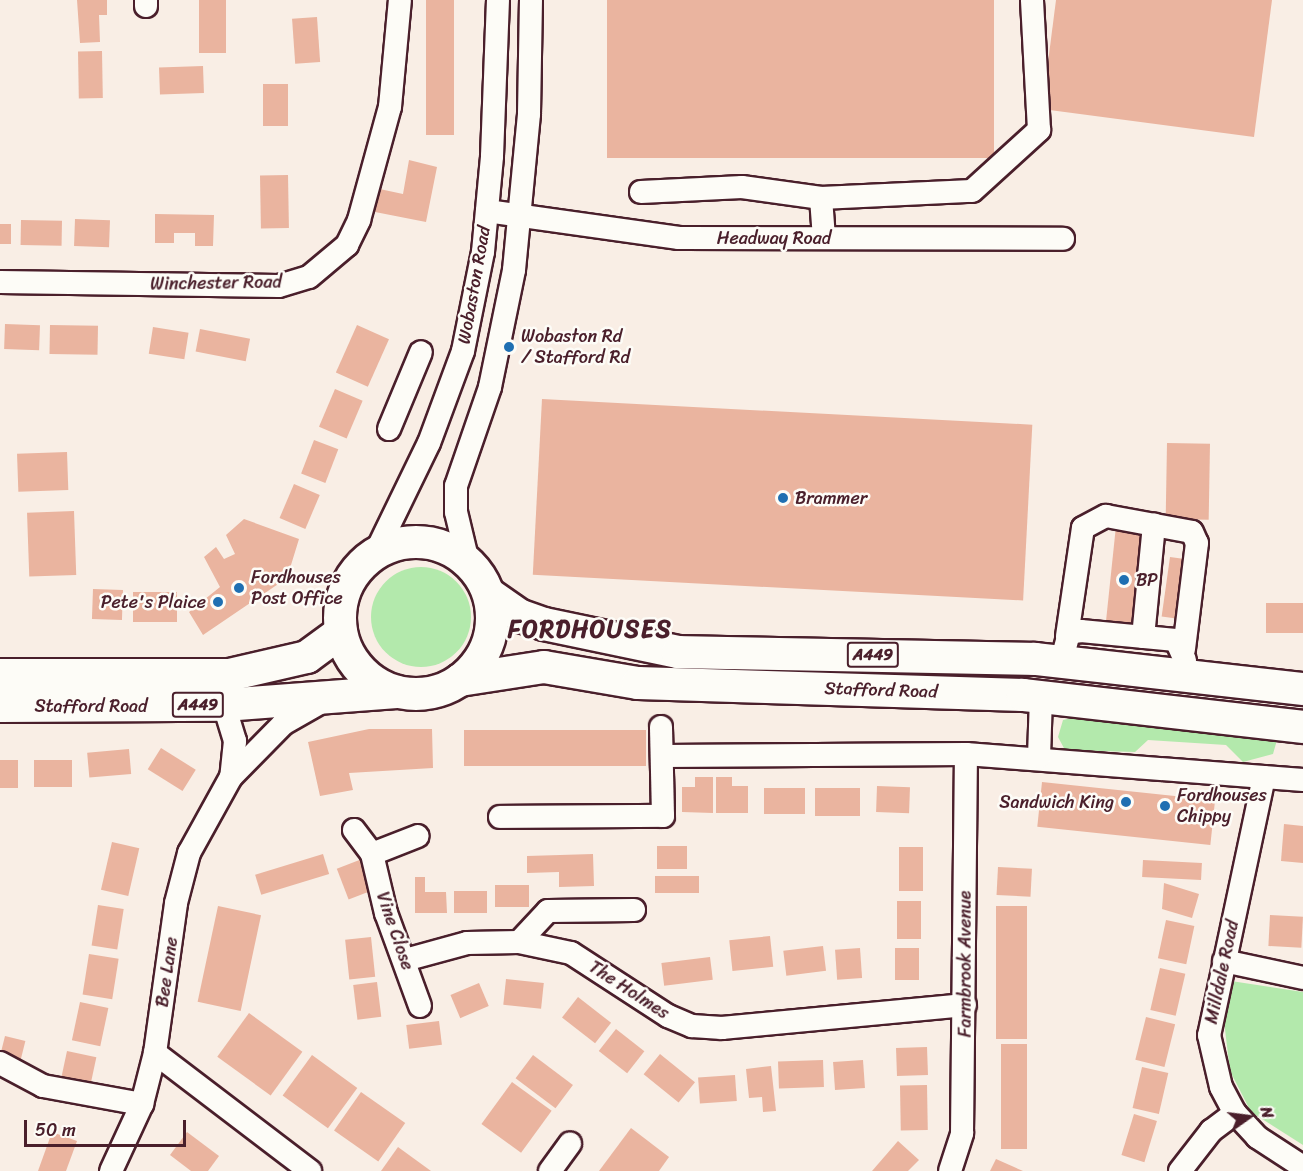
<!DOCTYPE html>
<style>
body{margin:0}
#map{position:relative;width:1303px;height:1171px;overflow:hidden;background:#f9eee5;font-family:Sriracha,sans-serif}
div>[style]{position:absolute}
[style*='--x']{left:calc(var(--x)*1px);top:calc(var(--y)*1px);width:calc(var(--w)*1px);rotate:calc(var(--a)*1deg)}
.green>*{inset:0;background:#b3e9ac}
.round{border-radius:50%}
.building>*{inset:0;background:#eab49f;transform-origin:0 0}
.roads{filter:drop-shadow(2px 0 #4a1f2b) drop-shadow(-2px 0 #4a1f2b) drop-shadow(0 2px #4a1f2b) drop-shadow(0 -2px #4a1f2b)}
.minor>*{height:22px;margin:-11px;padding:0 11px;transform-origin:11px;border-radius:11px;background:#fdfcf7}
.highway>*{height:32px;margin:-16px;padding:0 16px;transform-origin:16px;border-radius:16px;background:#fdfcf7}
.highway>.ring{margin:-16px;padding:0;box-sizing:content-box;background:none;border:32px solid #fdfcf7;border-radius:50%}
.dots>*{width:16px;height:16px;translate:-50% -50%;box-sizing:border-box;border:3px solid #fdfcf7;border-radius:50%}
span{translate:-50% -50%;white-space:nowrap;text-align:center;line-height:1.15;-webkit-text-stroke:5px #fdfcf7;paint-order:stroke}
.shield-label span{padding:2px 4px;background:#fdfcf7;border:2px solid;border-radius:4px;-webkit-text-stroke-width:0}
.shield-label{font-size:16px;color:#4a1f2b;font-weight:700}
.street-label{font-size:18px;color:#4a1f2b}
.poi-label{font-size:18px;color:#4a1f2b}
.left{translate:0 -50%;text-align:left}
.right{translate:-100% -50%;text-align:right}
.district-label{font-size:24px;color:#4a1f2b;font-weight:700;letter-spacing:1.5px}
.north{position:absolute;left:1219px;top:1087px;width:60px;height:60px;-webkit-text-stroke:4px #fdfcf7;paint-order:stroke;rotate:76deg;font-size:16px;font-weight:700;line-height:24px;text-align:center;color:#4a1f2b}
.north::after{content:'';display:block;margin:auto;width:21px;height:27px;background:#4a1f2b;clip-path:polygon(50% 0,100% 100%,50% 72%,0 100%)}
.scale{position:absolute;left:24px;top:1120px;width:162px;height:27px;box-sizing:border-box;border:3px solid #4a1f2b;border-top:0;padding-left:8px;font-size:18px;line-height:21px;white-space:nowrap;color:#4a1f2b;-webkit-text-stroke:4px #fdfcf7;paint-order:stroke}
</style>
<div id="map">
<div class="green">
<i class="round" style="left:371px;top:567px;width:100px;height:100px"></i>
<i style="clip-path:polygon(1084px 715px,1256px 734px,1277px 740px,1273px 754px,1243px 762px,1226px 745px,1148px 740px,1135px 752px,1065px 750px,1058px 737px,1063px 720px)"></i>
<i style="clip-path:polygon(1231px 981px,1303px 992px,1303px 1145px,1251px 1112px,1230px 1071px,1223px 1013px)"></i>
</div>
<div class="building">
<i style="clip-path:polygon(77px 0,107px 0,107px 15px,99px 15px,100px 42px,80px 43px)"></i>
<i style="left:199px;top:0;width:27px;height:53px"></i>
<i style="left:426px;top:0;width:28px;height:135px"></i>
<i style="left:607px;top:0;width:387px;height:158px"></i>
<i style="clip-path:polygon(1056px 0,1272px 0,1254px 137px,1042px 109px)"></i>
<i style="left:317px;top:17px;width:45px;height:25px;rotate:86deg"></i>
<i style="left:102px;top:51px;width:47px;height:24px;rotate:89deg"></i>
<i style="left:203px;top:66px;width:27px;height:44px;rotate:88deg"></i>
<i style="left:263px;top:84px;width:25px;height:42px"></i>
<i style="clip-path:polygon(409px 160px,437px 167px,426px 222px,370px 211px,375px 188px,403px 194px)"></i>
<i style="left:288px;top:175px;width:53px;height:28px;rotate:89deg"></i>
<i style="clip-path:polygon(155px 214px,214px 215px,213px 246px,195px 246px,195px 233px,174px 233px,174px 243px,155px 243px)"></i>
<i style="left:75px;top:219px;width:35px;height:27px;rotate:2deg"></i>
<i style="left:21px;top:220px;width:41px;height:25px;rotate:1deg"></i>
<i style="left:0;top:224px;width:11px;height:20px"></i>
<i style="left:5px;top:324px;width:35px;height:25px;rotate:2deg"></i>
<i style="left:50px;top:325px;width:48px;height:29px;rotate:1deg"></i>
<i style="left:357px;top:325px;width:35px;height:52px;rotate:24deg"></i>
<i style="left:153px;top:327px;width:36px;height:27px;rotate:9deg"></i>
<i style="left:200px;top:329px;width:51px;height:23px;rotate:11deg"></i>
<i style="left:335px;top:389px;width:30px;height:41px;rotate:23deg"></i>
<i style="left:542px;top:399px;width:491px;height:176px;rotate:3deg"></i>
<i style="left:314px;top:440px;width:26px;height:36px;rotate:21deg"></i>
<i style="left:1167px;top:443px;width:43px;height:76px;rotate:1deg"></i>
<i style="left:67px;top:452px;width:38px;height:50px;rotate:88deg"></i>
<i style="left:294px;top:484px;width:28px;height:37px;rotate:23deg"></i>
<i style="left:74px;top:511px;width:64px;height:47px;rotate:88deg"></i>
<i style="clip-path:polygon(244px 519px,299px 539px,287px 578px,203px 635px,189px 612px,220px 587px,204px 557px,216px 547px,224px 559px,235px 554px,226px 535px)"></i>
<i style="left:1116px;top:526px;width:30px;height:102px;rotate:6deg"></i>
<i style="left:1170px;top:557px;width:22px;height:60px;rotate:8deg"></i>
<i style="left:93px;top:589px;width:30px;height:30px;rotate:2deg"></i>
<i style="left:133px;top:592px;width:44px;height:30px"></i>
<i style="left:1303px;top:603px;width:30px;height:37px;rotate:90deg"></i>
<i style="clip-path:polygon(369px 729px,432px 729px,433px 768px,349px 773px,353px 790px,320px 796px,308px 742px)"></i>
<i style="left:464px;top:730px;width:182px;height:36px"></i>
<i style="left:161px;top:748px;width:41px;height:25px;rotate:32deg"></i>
<i style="left:129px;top:749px;width:25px;height:42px;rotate:85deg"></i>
<i style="left:0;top:760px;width:18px;height:28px"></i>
<i style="left:34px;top:760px;width:38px;height:27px"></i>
<i style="clip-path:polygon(695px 777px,713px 777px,713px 813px,682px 812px,682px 787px,695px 787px)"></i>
<i style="clip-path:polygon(716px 777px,732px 777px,732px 786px,748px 786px,748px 813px,716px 813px)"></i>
<i style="left:1042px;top:782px;width:174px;height:45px;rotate:6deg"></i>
<i style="left:877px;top:786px;width:33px;height:26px;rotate:2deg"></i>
<i style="left:764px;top:788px;width:41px;height:26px"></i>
<i style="left:815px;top:788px;width:45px;height:28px"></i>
<i style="clip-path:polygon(1284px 824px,1303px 826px,1303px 863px,1281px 861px)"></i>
<i style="left:112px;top:842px;width:28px;height:49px;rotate:13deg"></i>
<i style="left:687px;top:846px;width:23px;height:30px;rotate:90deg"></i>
<i style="left:899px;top:847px;width:24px;height:44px"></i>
<i style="left:323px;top:854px;width:21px;height:71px;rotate:73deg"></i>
<i style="clip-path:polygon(593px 854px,594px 886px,559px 887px,559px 872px,527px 873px,527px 856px)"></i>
<i style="left:362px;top:859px;width:33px;height:27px;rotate:69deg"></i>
<i style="left:1143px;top:860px;width:59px;height:17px;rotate:3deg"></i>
<i style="left:998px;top:867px;width:34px;height:28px;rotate:3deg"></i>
<i style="left:655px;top:876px;width:44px;height:17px"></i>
<i style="clip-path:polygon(415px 877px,425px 877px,425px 892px,446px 892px,447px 913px,415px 913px)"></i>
<i style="clip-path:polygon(1164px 883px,1199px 894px,1192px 918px,1162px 909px)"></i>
<i style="left:529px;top:885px;width:22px;height:34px;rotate:90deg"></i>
<i style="left:454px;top:891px;width:33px;height:22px"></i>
<i style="left:897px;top:901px;width:24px;height:38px"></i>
<i style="left:98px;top:905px;width:26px;height:41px;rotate:9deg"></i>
<i style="left:218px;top:906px;width:44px;height:98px;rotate:12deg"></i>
<i style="left:996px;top:906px;width:31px;height:133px"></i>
<i style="left:1270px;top:915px;width:33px;height:31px;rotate:3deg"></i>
<i style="left:1166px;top:920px;width:29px;height:39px;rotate:12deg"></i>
<i style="left:770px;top:936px;width:31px;height:41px;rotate:84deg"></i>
<i style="left:371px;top:937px;width:40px;height:26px;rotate:84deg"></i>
<i style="left:823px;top:946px;width:25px;height:40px;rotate:83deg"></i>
<i style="left:860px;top:948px;width:30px;height:25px;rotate:86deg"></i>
<i style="left:895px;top:948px;width:24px;height:32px"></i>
<i style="left:89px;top:954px;width:30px;height:41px;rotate:9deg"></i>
<i style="left:710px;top:957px;width:23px;height:49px;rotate:83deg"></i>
<i style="left:1160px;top:968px;width:26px;height:43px;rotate:13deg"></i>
<i style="left:506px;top:979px;width:38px;height:26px;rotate:6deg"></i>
<i style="left:377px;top:982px;width:35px;height:24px;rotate:83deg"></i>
<i style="left:479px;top:983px;width:25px;height:31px;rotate:67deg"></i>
<i style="left:578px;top:997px;width:42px;height:26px;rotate:38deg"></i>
<i style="left:80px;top:1002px;width:29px;height:39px;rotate:12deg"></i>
<i style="left:249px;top:1013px;width:66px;height:54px;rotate:36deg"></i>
<i style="left:1146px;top:1017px;width:30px;height:44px;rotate:14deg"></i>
<i style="left:439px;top:1021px;width:24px;height:33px;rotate:83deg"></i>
<i style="left:616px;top:1029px;width:36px;height:28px;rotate:38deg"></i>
<i style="left:5px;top:1036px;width:21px;height:20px;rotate:14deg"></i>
<i style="left:1001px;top:1044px;width:26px;height:105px"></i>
<i style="left:927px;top:1047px;width:28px;height:31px;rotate:88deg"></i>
<i style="left:67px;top:1051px;width:30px;height:33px;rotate:12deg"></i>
<i style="left:660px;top:1054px;width:45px;height:26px;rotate:39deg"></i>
<i style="left:312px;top:1055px;width:56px;height:50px;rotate:36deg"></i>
<i style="left:533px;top:1055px;width:50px;height:29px;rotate:37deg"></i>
<i style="left:823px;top:1060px;width:27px;height:45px;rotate:88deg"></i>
<i style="left:863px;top:1060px;width:28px;height:30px;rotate:86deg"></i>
<i style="clip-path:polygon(771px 1066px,776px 1111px,763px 1112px,762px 1097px,749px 1098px,746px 1069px)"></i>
<i style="left:1142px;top:1067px;width:27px;height:42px;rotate:13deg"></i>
<i style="left:735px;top:1075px;width:26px;height:37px;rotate:86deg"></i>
<i style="left:512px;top:1082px;width:49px;height:52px;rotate:36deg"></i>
<i style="left:927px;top:1085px;width:45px;height:27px;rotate:89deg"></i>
<i style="left:361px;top:1092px;width:54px;height:47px;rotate:35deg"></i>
<i style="left:1134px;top:1114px;width:24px;height:43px;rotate:17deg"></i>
<i style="clip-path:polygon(631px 1128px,669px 1157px,659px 1171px,599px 1171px)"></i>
<i style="clip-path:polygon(52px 1132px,77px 1141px,66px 1171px,38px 1171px)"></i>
<i style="clip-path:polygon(187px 1132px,219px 1156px,208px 1171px,191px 1171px,170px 1155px)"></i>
<i style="clip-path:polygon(898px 1141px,919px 1160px,908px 1171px,872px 1171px)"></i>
<i style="clip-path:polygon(398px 1147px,431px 1171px,381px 1171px)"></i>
<i style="clip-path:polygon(996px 1159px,1023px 1171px,990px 1171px)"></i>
</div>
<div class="roads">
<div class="minor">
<i style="--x:146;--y:0;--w:6;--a:90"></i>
<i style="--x:641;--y:192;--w:101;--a:-2.8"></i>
<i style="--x:742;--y:187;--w:80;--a:7.9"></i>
<i style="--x:487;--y:211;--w:194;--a:8"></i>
<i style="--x:679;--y:238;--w:384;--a:0.1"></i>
<i style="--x:824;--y:238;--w:40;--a:-94.3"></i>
<i style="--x:821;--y:198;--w:151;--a:-2.7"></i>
<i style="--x:972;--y:191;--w:91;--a:-42.3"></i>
<i style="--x:1039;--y:130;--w:130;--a:-93.1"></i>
<i style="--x:0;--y:282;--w:279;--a:0.8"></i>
<i style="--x:279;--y:286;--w:31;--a:-17"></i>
<i style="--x:309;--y:277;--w:50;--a:-40.1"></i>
<i style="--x:347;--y:245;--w:28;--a:-64"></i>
<i style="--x:359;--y:220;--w:117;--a:-74.7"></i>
<i style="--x:390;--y:107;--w:107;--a:-84.7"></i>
<i style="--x:389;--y:429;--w:83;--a:-67.4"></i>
<i style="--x:376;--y:552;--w:121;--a:-64.1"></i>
<i style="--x:429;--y:443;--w:98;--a:-69.7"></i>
<i style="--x:463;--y:351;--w:101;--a:-78.6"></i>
<i style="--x:483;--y:252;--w:96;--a:-84.6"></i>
<i style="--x:492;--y:156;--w:156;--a:-87.8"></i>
<i style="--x:468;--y:562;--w:51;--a:-103.5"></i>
<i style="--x:456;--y:512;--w:26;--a:-90"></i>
<i style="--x:456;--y:486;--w:105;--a:-71"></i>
<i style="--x:490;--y:387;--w:119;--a:-78.4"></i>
<i style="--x:514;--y:270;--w:157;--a:-84.5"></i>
<i style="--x:529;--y:114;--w:114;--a:-89"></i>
<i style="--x:1067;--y:636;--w:109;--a:-81.6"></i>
<i style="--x:1083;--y:528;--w:26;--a:-28"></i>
<i style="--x:1106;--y:516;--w:87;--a:10.5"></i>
<i style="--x:1192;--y:532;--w:12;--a:66"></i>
<i style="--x:1197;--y:543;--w:107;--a:97"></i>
<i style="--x:1143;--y:637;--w:113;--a:-84.4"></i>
<i style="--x:1065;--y:648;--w:16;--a:-75"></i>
<i style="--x:1069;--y:633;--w:12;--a:-9"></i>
<i style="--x:1081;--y:631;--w:95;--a:5.4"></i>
<i style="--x:1176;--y:640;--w:22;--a:66"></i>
<i style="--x:224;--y:705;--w:38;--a:73"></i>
<i style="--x:235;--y:741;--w:36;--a:96"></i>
<i style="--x:663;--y:756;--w:303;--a:-0.4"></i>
<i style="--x:966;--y:754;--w:338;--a:4.4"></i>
<i style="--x:1039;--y:757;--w:60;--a:-88.1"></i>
<i style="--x:1264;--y:777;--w:264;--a:102"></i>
<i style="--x:1209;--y:1035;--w:53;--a:77"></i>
<i style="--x:1221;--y:1087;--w:30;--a:62"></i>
<i style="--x:1235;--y:1113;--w:33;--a:47"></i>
<i style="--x:1257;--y:1137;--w:55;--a:33.1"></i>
<i style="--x:500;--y:817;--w:163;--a:-0.4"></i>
<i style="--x:663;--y:816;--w:89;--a:-91.3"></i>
<i style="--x:354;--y:830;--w:30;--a:53"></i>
<i style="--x:372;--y:854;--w:61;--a:76.7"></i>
<i style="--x:386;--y:913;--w:99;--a:69.9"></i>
<i style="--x:372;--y:854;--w:49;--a:-21.4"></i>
<i style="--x:519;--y:942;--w:42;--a:-46.9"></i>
<i style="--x:548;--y:911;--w:86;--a:-0.7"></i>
<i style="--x:405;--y:960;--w:64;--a:-15.3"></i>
<i style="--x:467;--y:943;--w:52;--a:-1.1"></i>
<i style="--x:519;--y:942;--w:53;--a:11.9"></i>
<i style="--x:571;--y:953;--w:116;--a:33"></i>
<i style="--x:668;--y:1016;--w:26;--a:23"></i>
<i style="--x:692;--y:1026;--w:30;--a:4"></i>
<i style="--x:722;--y:1028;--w:244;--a:-5.4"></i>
<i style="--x:1224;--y:961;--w:81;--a:12.1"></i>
<i style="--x:155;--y:1053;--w:195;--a:37.3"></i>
<i style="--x:0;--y:1063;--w:49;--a:28.1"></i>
<i style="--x:43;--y:1086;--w:101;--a:10.3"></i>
<i style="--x:111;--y:1171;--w:74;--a:-65.2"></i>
<i style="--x:142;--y:1104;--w:53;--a:-75.7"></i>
<i style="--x:155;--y:1053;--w:151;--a:-82"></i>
<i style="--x:176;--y:903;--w:52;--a:-75.4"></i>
<i style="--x:189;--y:853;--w:87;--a:-61.1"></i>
<i style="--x:231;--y:777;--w:74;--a:-45.5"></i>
<i style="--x:283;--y:724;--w:48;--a:-29.7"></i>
<i style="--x:550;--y:1171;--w:34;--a:-54"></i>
<i style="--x:950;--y:1171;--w:40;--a:-72"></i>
<i style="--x:962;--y:1133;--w:379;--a:-89.4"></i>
<i style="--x:1180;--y:1171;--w:51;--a:-52.2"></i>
<i style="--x:1211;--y:1131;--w:30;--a:-37"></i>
</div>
<div class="highway">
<i class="ring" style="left:340px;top:542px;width:120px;height:120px"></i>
<i style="--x:489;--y:594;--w:39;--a:35"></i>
<i style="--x:521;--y:616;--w:24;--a:19"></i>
<i style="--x:544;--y:624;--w:137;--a:11.8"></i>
<i style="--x:678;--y:652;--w:357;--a:1.1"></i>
<i style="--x:1035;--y:659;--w:270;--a:6.4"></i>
<i style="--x:0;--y:675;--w:229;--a:0"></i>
<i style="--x:229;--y:675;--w:80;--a:-13"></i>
<i style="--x:307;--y:657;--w:42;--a:-36.3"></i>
<i style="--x:460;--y:680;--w:85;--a:-8.8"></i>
<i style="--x:544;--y:667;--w:95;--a:9.7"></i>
<i style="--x:638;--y:683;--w:385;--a:1.8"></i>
<i style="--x:1023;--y:695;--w:282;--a:6.5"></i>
<i style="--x:0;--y:706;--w:224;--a:-0.3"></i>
<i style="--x:224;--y:705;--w:173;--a:-4.3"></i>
</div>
</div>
<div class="dots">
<i style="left:509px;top:347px;background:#1f6fb2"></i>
<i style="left:783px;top:498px;background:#1f6fb2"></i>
<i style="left:1124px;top:580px;background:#1f6fb2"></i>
<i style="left:239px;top:588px;background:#1f6fb2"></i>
<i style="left:218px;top:602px;background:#1f6fb2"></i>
<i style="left:1126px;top:802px;background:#1f6fb2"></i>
<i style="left:1165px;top:806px;background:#1f6fb2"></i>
</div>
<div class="shield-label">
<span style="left:873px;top:655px">A449</span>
<span style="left:198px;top:705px">A449</span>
</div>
<div class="street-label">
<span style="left:774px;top:238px">Headway Road</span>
<span style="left:216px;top:283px;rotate:-1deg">Winchester Road</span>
<span style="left:474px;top:285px;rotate:-80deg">Wobaston Road</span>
<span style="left:881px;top:690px;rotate:2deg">Stafford Road</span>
<span style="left:91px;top:706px">Stafford Road</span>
<span style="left:395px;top:931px;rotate:71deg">Vine Close</span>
<span style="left:965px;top:964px;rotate:-90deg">Farmbrook Avenue</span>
<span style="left:167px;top:972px;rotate:-82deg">Bee Lane</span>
<span style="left:1222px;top:972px;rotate:-78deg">Milldale Road</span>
<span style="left:629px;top:990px;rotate:33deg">The Holmes</span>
</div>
<div class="poi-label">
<span class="left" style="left:521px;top:347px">Wobaston Rd<br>/ Stafford Rd</span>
<span class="left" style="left:795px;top:498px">Brammer</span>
<span class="left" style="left:251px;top:588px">Fordhouses<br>Post Office</span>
<span class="left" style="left:1136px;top:580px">BP</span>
<span class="right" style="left:206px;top:602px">Pete's Plaice</span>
<span class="left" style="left:1177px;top:806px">Fordhouses<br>Chippy</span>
<span class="right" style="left:1114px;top:802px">Sandwich King</span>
</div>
<div class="district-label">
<span style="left:590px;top:630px">FORDHOUSES</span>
</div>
<div class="north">N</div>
<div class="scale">50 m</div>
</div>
